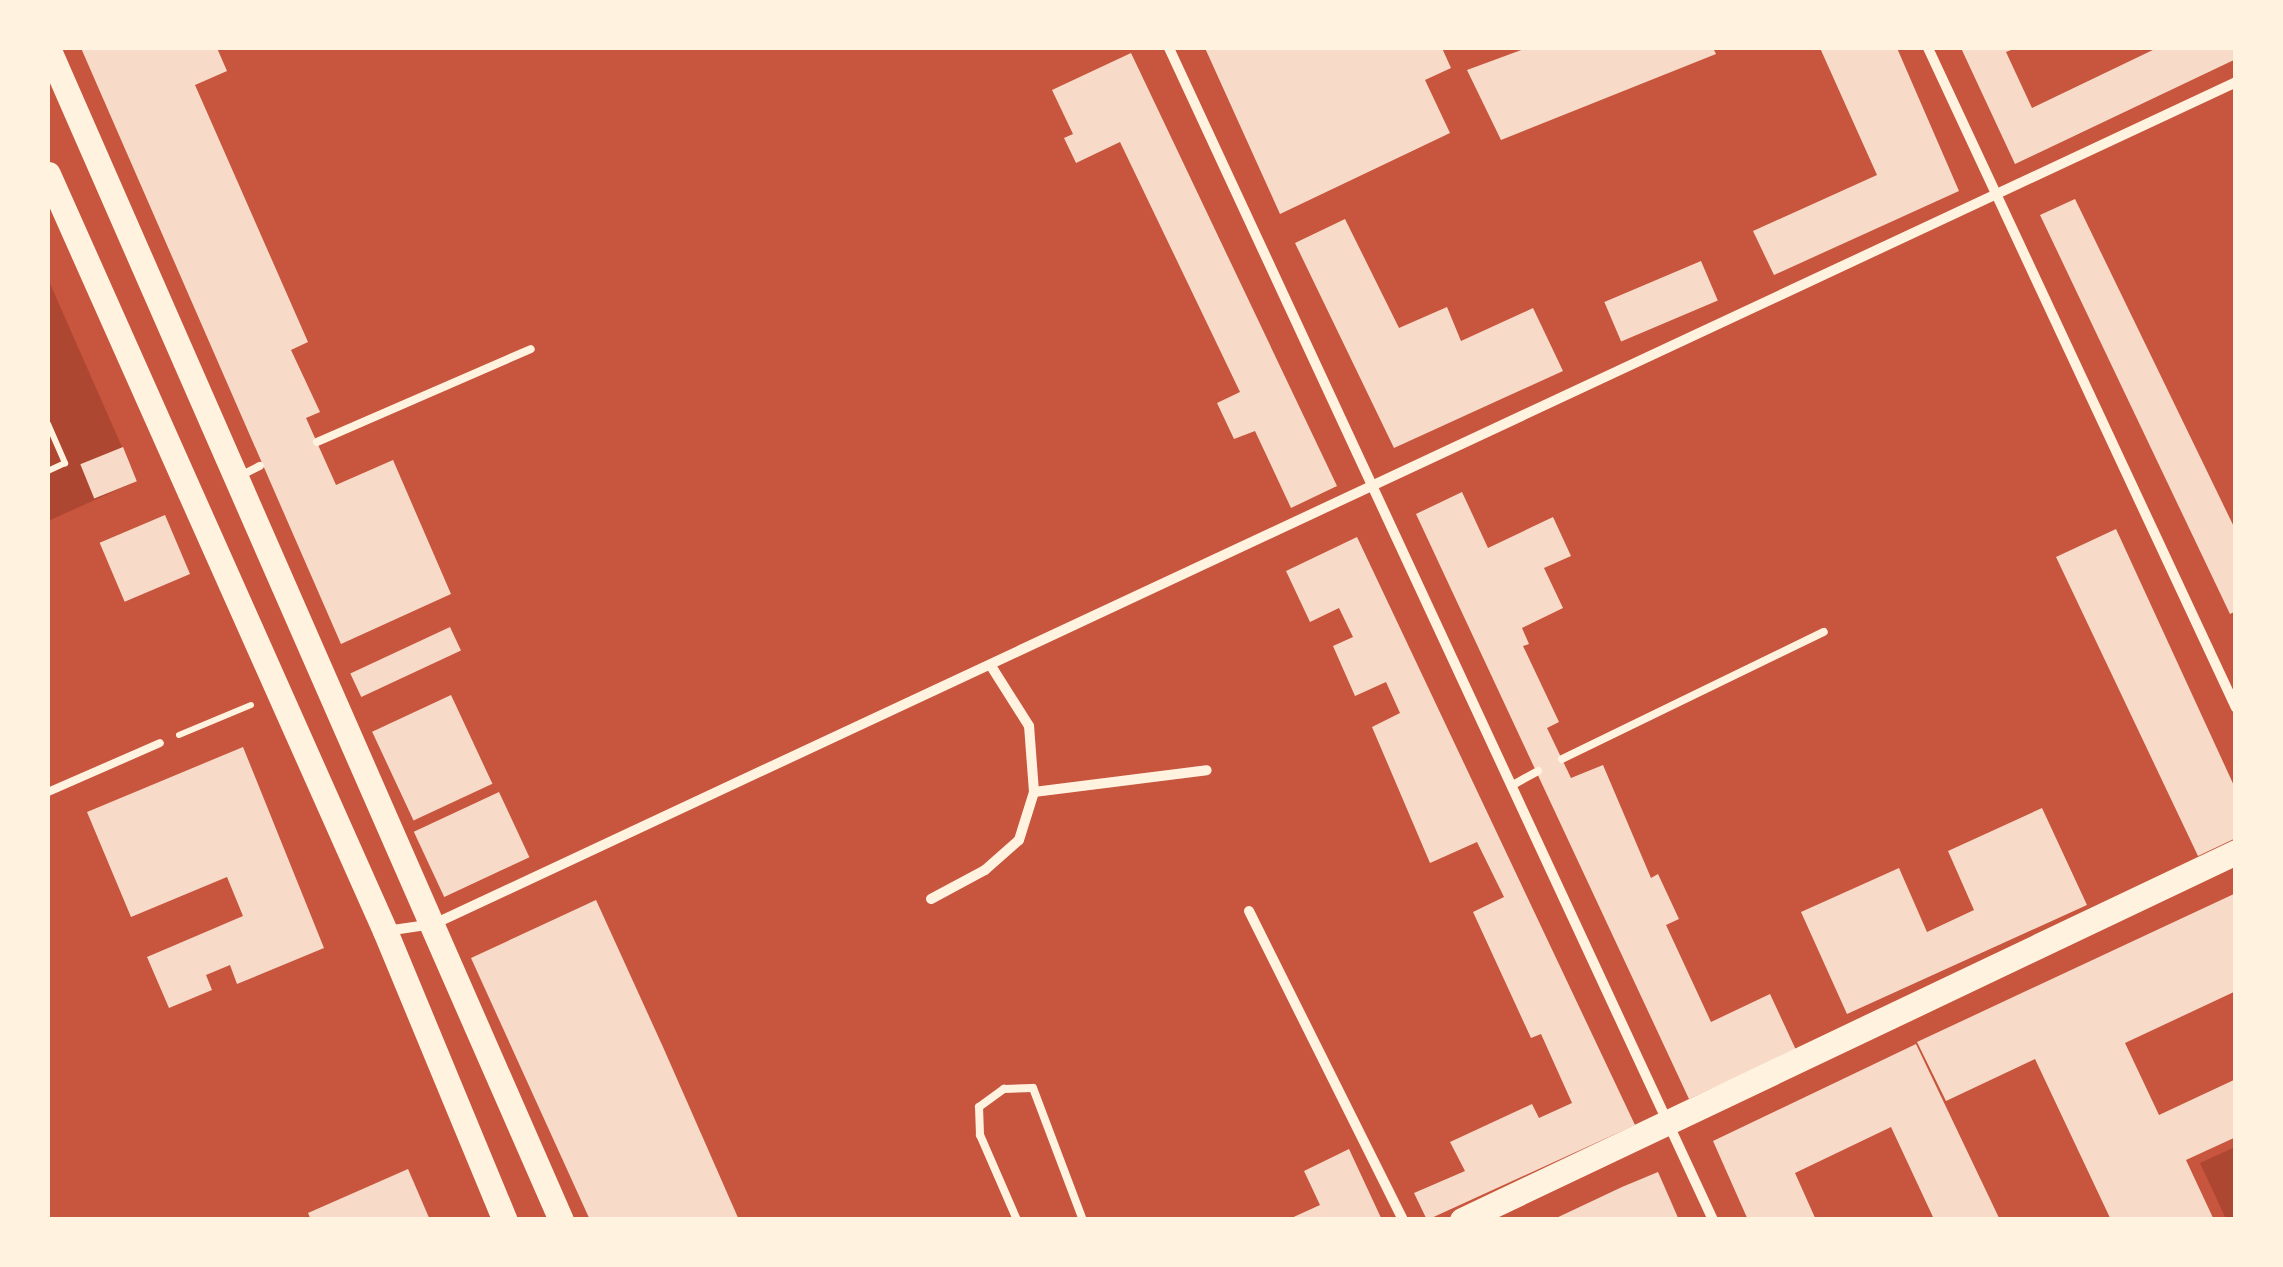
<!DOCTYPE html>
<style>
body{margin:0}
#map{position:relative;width:2283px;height:1267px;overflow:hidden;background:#c8553d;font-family:"Titillium Web",sans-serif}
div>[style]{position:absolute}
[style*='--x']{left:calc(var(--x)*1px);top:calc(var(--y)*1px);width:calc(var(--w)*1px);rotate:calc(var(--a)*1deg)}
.green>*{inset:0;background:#ae4732}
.building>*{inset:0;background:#f7dbc8;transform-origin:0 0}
.path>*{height:6px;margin:-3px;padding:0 3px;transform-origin:3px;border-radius:3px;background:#fff3e0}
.service>*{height:8px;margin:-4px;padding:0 4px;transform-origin:4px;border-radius:4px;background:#fff3e0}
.minor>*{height:10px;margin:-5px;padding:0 5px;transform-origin:5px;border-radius:5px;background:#fff3e0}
.primary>*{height:25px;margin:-12.5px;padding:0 12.5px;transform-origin:12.5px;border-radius:12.5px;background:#fff3e0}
span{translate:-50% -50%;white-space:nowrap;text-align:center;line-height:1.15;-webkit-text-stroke:8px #fff3e0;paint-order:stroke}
.frame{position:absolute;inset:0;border:50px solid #fff3e0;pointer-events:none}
</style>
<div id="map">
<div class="green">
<i style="clip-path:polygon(48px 279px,137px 481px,48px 521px)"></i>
<i style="clip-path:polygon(2235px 1147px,2235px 1219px,2226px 1219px,2200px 1163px)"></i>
</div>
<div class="building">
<i style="clip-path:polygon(81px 48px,217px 48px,227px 71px,195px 85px,308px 342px,291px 350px,320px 412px,306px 418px,336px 485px,393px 460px,451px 594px,341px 644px)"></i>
<i style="clip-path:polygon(1205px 48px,1442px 48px,1451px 68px,1425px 80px,1450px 133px,1280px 214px)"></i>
<i style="clip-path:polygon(1527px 48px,1713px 48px,1716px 54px,1501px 140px,1467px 70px)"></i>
<i style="clip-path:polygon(1820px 48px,1897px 48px,1959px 191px,1774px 275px,1753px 231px,1877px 175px)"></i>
<i style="clip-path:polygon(1961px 48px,2016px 48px,2006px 52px,2032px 108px,2157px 48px,2236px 48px,2236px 59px,2015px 164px)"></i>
<i style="clip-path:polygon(1131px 53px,1337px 486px,1291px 508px,1255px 431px,1234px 439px,1217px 403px,1240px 392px,1120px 142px,1076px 163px,1064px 138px,1073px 134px,1052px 90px)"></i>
<i style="clip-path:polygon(2075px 199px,2236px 531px,2236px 611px,2230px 614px,2040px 215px)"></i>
<i style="clip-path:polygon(1345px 219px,1399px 328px,1447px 307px,1461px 341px,1533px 308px,1563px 371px,1394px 448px,1295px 243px)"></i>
<i style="left:1701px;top:261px;width:43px;height:105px;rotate:67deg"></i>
<i style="left:123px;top:447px;width:37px;height:46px;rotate:68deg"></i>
<i style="clip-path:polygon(1462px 492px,1488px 548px,1553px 517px,1571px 556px,1544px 568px,1563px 608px,1522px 628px,1529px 644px,1523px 646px,1559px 722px,1547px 728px,1571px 778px,1603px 765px,1651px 878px,1658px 874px,1679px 919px,1666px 925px,1711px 1022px,1770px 994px,1796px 1050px,1689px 1099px,1416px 514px)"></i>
<i style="left:165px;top:515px;width:64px;height:71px;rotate:67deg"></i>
<i style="clip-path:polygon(2116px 529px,2236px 790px,2236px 838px,2198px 856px,2056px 557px)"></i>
<i style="clip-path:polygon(1357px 537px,1635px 1125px,1427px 1220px,1414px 1193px,1465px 1171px,1450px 1142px,1532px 1104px,1539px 1118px,1572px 1103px,1541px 1034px,1531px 1038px,1473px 912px,1504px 897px,1477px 842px,1430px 863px,1372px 727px,1400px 713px,1386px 682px,1355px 696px,1333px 646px,1353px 637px,1339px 608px,1310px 622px,1286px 571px)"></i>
<i style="left:450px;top:627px;width:26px;height:110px;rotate:65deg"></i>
<i style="left:451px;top:695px;width:98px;height:87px;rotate:65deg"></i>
<i style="clip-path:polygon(243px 747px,324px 948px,237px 984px,230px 965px,206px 975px,212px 990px,169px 1008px,147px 957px,243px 916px,227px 877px,131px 917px,87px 812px)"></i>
<i style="left:499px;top:792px;width:72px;height:94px;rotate:65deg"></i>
<i style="clip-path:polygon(2042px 808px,2087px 905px,1847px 1014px,1801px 912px,1899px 868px,1927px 932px,1974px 910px,1948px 851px)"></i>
<i style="clip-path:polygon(2236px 893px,2236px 991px,2125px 1043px,2159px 1115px,2236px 1079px,2236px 1137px,2186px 1160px,2214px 1220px,2111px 1220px,2035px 1059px,1946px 1101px,1917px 1042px)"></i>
<i style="clip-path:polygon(596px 900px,663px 1047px,739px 1220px,590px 1220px,471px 958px)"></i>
<i style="clip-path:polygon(1916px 1044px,2000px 1220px,1927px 1220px,1933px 1217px,1891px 1127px,1795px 1173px,1816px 1220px,1748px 1220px,1713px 1141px)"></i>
<i style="clip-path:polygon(1349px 1149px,1382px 1220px,1287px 1220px,1320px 1205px,1304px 1171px)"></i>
<i style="clip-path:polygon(408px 1169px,430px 1220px,311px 1220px,308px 1213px)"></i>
<i style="clip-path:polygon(1658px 1172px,1679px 1220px,1552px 1220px,1622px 1187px)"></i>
</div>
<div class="path">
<i style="--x:48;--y:424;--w:43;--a:66.4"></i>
<i style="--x:65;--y:463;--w:19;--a:155"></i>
<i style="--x:179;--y:735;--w:78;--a:-22.6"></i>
</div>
<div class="service">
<i style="--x:317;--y:442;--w:233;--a:-23.5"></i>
<i style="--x:242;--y:475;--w:20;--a:-27"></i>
<i style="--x:1562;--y:759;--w:291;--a:-25.9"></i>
<i style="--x:1511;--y:786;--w:31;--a:-29"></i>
<i style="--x:48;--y:792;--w:122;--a:-23.6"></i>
<i style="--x:1017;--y:1220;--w:93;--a:-113.5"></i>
<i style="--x:980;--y:1135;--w:28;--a:-92"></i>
<i style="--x:979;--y:1107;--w:31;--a:-36"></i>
<i style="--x:1004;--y:1089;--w:29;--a:-2"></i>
<i style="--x:1033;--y:1088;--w:141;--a:69.3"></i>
</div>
<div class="minor">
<i style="--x:1169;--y:48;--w:1292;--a:65.1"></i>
<i style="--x:1928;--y:48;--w:728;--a:64.98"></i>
<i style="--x:1034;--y:792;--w:174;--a:-7.2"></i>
<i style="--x:931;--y:899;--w:61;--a:-28.2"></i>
<i style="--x:985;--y:870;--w:45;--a:-41.4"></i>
<i style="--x:1019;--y:840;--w:50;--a:-72.6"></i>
<i style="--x:1034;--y:792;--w:66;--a:-94.3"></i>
<i style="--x:1029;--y:726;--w:71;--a:-122.3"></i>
<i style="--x:1249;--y:911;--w:345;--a:63.5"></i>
<i style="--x:386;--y:931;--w:49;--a:-8.3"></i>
<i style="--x:434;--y:924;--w:1989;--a:-25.04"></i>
</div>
<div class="primary">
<i style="--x:48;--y:48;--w:1279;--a:66.36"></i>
<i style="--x:48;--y:174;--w:829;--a:66"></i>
<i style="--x:385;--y:931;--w:313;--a:67.5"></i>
<i style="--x:1462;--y:1220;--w:857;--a:-25.43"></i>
</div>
<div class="frame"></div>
</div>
